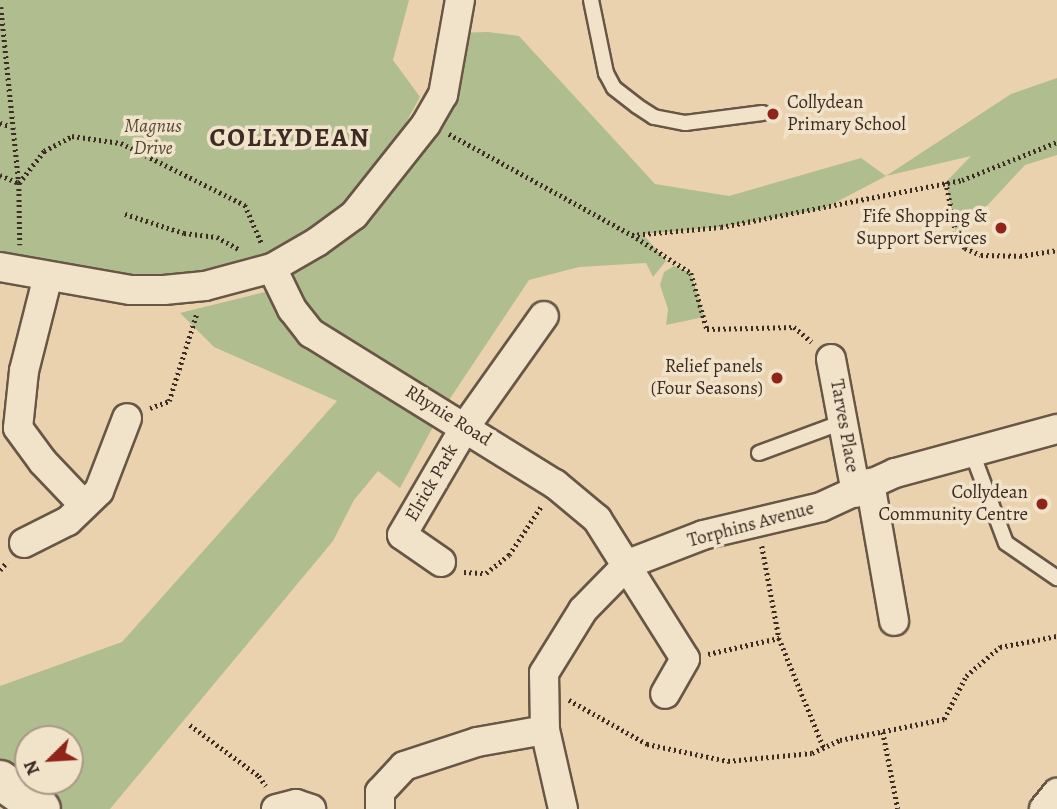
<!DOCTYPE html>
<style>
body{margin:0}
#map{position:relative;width:1057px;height:809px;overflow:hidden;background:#ead2ae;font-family:Alegreya,serif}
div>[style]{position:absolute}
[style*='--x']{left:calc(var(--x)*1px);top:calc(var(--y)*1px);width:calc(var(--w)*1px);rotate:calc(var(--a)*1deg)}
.green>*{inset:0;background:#b0bd8f}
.path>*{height:4.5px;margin-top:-2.25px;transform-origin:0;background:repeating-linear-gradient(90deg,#3d2c23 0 2px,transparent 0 5.5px)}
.roads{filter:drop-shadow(2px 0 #685646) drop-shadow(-2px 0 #685646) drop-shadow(0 2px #685646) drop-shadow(0 -2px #685646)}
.lane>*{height:14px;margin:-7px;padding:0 7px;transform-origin:7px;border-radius:7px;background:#f1e2ca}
.street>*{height:28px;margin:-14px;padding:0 14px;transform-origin:14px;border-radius:14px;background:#f1e2ca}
.secondary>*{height:38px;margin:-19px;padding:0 19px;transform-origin:19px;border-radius:19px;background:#f1e2ca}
.dots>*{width:19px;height:19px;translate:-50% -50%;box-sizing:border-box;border:4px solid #f1e2ca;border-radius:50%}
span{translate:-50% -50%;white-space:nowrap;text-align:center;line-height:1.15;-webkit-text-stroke:7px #f1e2ca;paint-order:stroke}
.poi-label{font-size:19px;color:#3d2c23}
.left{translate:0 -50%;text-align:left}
.right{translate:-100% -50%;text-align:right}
.park-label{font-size:19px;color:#544939;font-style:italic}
.street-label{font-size:19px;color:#3d2c23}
.district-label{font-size:26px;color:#3d2c23;font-weight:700;letter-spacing:2px}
.north{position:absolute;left:14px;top:725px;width:70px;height:70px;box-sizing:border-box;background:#f1e2ca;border:2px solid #a99987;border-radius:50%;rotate:246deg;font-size:19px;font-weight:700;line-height:28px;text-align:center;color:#3d2c23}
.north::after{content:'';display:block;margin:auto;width:24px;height:32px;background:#8f2418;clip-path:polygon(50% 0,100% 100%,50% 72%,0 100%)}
</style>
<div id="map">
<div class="green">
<i style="clip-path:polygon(0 0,409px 0,393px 60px,420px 97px,386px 159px,355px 202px,276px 254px,205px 275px,154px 278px,119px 277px,0 256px)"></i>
<i style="clip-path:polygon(evenodd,488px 32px,519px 36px,655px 184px,729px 196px,861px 158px,886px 176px,1011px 94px,1057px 78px,1057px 155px,1025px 165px,957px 238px,946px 182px,971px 156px,886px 176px,823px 209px,721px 227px,643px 234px,666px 261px,653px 277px,646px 263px,579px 267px,529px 280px,441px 412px,400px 488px,378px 471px,354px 500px,333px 541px,110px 809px,60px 809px,0 766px,0 686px,122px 642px,337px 401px,214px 347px,180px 313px,281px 288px,272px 268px,317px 242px,414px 142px,455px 33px,488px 32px,28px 739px,70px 739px,70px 781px,28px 781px,28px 739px)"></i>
<i style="clip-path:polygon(674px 266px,691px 273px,704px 317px,666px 325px,668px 309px,660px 285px,664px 272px)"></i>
</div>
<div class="path">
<i style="--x:1;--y:7;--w:177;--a:84.2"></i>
<i style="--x:19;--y:183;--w:62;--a:89.1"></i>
<i style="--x:0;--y:123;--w:10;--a:17"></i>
<i style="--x:449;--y:134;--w:209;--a:28.9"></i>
<i style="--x:632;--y:235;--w:89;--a:-5.1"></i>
<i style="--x:721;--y:227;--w:246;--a:-11"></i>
<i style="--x:962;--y:180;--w:102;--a:-21.8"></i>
<i style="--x:0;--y:175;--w:21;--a:23"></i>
<i style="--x:19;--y:183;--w:41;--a:-52"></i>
<i style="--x:44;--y:151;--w:32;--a:-28"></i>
<i style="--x:72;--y:136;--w:49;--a:8.1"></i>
<i style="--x:121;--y:143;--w:139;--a:26.6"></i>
<i style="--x:245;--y:205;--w:43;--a:66.4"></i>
<i style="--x:946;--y:182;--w:57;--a:78.9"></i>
<i style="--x:957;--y:238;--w:13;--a:51"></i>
<i style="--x:965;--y:248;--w:17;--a:24"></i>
<i style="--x:981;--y:255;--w:39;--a:1"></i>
<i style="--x:1020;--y:256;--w:37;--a:-9"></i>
<i style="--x:125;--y:214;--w:62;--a:17.9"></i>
<i style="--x:184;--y:233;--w:33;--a:7"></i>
<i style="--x:217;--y:237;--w:26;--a:29"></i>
<i style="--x:632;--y:235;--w:70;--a:32.8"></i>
<i style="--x:691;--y:273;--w:58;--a:74.1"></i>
<i style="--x:707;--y:329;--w:87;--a:-1.3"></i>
<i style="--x:794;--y:327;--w:23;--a:40"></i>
<i style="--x:150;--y:408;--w:20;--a:-20"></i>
<i style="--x:169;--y:401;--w:93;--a:-72.5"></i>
<i style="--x:762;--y:546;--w:94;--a:79.5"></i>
<i style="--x:779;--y:638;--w:119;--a:67.8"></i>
<i style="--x:0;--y:570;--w:11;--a:-49"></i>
<i style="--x:464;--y:572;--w:22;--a:3"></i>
<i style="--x:486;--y:573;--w:29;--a:-38"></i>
<i style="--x:509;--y:555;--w:60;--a:-56.6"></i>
<i style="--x:708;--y:654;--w:73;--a:-12.7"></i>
<i style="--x:569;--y:700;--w:90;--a:29.4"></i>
<i style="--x:647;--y:744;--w:83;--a:11.9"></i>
<i style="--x:728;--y:761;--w:84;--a:-5.4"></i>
<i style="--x:812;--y:753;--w:31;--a:-25"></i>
<i style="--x:840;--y:740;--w:106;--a:-11.4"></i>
<i style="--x:944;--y:719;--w:48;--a:-62.9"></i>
<i style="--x:966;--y:676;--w:45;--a:-40.5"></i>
<i style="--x:1000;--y:647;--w:58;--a:-10.9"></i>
<i style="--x:190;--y:725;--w:86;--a:36.5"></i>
<i style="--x:259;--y:776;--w:12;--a:55"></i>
<i style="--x:883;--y:732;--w:78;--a:79"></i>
</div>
<div class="roads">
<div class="lane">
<i style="--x:591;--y:0;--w:75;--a:78.4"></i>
<i style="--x:606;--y:73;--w:17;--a:62"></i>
<i style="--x:614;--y:88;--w:29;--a:38"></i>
<i style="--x:637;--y:106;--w:20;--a:33"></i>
<i style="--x:654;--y:117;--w:32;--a:11"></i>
<i style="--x:685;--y:123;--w:78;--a:-7.4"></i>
<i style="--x:971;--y:450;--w:99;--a:69.4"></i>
<i style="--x:1006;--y:543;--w:62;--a:34.5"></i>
<i style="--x:759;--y:453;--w:90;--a:-20.3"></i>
</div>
<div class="street">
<i style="--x:0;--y:267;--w:133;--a:10"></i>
<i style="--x:131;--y:290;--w:33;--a:0"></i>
<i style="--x:164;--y:290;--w:41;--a:-5.6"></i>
<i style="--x:205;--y:286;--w:69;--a:-15"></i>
<i style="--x:272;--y:268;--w:52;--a:-30"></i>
<i style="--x:317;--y:242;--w:46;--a:-36.1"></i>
<i style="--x:354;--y:215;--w:116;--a:-51.6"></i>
<i style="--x:426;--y:124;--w:34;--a:-60"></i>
<i style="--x:443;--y:95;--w:97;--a:-79.9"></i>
<i style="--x:272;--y:268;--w:46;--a:64"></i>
<i style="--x:292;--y:309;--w:31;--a:52"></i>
<i style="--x:311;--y:333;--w:287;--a:31.8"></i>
<i style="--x:555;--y:484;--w:55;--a:39.8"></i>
<i style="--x:597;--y:519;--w:165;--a:57.8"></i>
<i style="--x:685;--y:659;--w:40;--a:119.7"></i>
<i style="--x:48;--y:276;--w:98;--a:104.2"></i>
<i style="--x:24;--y:371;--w:57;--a:96"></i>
<i style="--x:18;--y:428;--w:42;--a:53.7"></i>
<i style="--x:43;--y:462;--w:59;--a:46.4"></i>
<i style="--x:831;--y:359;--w:136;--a:79.4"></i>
<i style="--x:870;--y:483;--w:140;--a:80.1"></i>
<i style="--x:24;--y:543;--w:49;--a:-26.6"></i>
<i style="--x:68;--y:521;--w:43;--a:-44.1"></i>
<i style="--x:99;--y:491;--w:78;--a:-69"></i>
<i style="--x:441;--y:562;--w:47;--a:-145.3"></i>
<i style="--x:402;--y:535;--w:125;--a:-59.7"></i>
<i style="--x:465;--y:427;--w:136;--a:-54.6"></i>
<i style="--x:276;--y:809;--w:21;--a:-14"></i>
<i style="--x:296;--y:804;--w:16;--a:18"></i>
<i style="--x:380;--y:809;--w:17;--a:-90"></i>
<i style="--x:380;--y:792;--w:35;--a:-47"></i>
<i style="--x:404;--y:766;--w:77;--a:-18.2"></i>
<i style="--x:477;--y:742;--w:69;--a:-10"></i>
<i style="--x:563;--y:809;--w:81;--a:-102.8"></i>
<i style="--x:545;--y:730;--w:57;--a:-91"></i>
<i style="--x:544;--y:673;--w:74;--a:-58.2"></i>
<i style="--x:583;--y:610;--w:64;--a:-45.6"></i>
<i style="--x:628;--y:564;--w:80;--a:-21.1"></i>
<i style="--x:703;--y:535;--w:121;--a:-13.3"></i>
<i style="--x:821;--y:507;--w:81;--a:-24.7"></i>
<i style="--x:895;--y:473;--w:168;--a:-15.2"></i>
<i style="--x:1044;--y:809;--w:21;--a:-51"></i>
</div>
<div class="secondary">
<i style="--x:0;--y:780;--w:50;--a:35.3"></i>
</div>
</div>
<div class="dots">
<i style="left:773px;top:114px;background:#8f2418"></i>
<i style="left:1001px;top:228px;background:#8f2418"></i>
<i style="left:777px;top:378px;background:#8f2418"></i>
<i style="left:1042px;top:504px;background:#8f2418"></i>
</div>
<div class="poi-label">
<span class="left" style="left:787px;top:114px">Collydean<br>Primary School</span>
<span class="right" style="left:987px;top:228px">Fife Shopping &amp;<br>Support Services</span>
<span class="right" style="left:763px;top:378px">Relief panels<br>(Four Seasons)</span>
<span class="right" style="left:1028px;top:504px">Collydean<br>Community Centre</span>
</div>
<div class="park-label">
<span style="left:153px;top:138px">Magnus<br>Drive</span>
</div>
<div class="street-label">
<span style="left:448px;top:416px;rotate:32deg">Rhynie Road</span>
<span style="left:844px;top:426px;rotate:80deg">Tarves Place</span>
<span style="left:432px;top:483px;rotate:-60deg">Elrick Park</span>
<span style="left:751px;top:525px;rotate:-15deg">Torphins Avenue</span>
</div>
<div class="district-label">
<span style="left:290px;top:138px">COLLYDEAN</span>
</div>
<div class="north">N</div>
</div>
